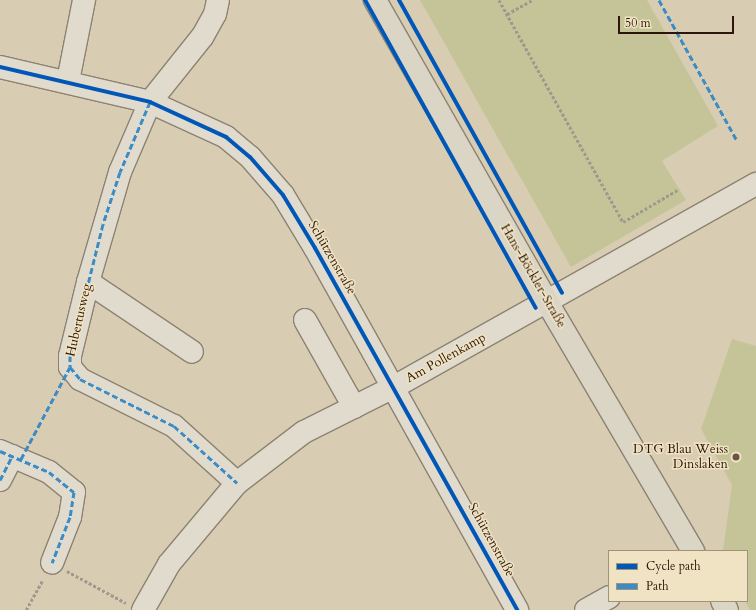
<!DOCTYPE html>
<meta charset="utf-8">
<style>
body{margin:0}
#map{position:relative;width:756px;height:610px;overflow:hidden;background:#d8cdb2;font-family:Cardo,serif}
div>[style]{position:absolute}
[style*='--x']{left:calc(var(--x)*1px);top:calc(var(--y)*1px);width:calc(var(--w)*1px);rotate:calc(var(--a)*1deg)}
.green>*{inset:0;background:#c5c499}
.path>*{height:2.5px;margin-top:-1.25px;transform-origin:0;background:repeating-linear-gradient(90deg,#9f988d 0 3px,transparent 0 5px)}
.roads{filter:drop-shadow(1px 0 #8c8272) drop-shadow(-1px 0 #8c8272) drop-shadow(0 1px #8c8272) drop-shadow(0 -1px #8c8272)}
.minor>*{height:22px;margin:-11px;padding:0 11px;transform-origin:11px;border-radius:11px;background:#e0dbcd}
.major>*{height:22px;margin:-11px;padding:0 11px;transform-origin:11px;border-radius:11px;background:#dbd5c5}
.quiet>*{height:3px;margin-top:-1.5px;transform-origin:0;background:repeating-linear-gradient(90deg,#3b8cc6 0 6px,transparent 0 9px)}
.cycleway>*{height:4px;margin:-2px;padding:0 2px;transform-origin:2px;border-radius:2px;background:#0057b8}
.dots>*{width:11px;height:11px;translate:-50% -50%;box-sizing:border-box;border:2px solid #f0e3c3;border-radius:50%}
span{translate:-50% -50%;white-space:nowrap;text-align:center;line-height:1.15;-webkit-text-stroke:3px #f0e3c3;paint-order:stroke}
.street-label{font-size:13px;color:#2c1609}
.poi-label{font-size:13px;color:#2c1609}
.right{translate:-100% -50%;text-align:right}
.legend{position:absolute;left:608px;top:550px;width:140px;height:52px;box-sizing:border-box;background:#f0e3c3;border:1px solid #a29179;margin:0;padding:5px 7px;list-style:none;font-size:12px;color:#2c1609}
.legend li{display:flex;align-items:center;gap:8px;height:20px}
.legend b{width:20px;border:1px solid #a29179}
.scale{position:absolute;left:618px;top:16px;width:116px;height:18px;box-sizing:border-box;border:2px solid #2c1609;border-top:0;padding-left:5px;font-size:12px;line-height:14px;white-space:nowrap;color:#2c1609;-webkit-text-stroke:3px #f0e3c3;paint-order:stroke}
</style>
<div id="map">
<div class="green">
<i style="clip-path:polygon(420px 0,647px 0,718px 126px,662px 161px,686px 200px,571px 267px)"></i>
<i style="clip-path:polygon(732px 339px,756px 346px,756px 610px,750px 610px,745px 601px,747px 601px,747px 551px,723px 551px,732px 485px,701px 429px)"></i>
</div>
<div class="path">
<i style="--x:499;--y:0;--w:254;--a:60.8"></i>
<i style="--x:623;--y:222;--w:65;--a:-30.5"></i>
<i style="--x:507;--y:14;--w:29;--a:-29"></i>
<i style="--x:67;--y:571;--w:67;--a:28.5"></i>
<i style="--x:26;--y:610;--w:35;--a:-61"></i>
</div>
<div class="roads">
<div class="minor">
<i style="--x:218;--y:0;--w:14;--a:102"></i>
<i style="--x:215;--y:14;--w:26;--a:119"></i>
<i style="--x:202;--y:37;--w:83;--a:128.7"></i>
<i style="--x:150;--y:102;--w:76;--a:113.2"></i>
<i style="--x:120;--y:172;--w:115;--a:106.2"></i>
<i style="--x:88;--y:282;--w:76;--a:103.7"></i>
<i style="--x:70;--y:356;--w:11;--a:90"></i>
<i style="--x:70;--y:367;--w:16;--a:50"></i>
<i style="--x:80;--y:379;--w:105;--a:26.6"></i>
<i style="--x:174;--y:426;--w:85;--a:42.1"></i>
<i style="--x:0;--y:67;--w:154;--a:13.1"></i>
<i style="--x:150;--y:102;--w:84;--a:24.7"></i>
<i style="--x:226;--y:137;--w:31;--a:40"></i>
<i style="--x:250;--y:157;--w:50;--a:49"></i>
<i style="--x:283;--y:195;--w:62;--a:58.9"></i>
<i style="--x:315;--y:248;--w:415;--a:60.8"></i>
<i style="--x:68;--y:81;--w:83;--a:-78.8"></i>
<i style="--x:88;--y:282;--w:125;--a:33.9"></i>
<i style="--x:305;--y:320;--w:100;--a:60.6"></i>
<i style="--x:0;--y:451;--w:53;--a:23.2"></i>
<i style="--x:49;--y:472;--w:32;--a:39"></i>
<i style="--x:74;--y:492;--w:25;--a:99"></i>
<i style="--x:70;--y:517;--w:49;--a:111.4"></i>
<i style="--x:0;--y:480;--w:27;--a:-63"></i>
<i style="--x:143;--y:610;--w:53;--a:-60.5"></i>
<i style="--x:169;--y:564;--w:106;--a:-50"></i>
<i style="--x:237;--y:483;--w:84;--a:-37.3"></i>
<i style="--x:304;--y:432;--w:101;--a:-26.6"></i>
<i style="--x:394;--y:387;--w:415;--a:-29.3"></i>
<i style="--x:586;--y:610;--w:26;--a:-29"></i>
</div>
<div class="major">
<i style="--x:375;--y:0;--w:348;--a:60.3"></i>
<i style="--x:547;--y:302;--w:289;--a:59.6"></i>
<i style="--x:722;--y:601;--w:10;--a:61"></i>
</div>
</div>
<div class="quiet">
<i style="--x:659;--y:0;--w:161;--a:61"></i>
<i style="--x:150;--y:102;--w:76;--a:113.2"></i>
<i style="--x:120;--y:172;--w:55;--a:108.1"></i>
<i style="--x:103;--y:224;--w:136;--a:104"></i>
<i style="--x:70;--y:356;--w:11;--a:90"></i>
<i style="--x:70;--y:367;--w:16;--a:50"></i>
<i style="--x:80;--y:379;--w:105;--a:26.6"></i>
<i style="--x:174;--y:426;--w:85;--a:42.1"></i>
<i style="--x:0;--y:451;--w:53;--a:23.2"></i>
<i style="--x:49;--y:472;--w:32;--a:39"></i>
<i style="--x:74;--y:492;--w:25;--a:99"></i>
<i style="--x:70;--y:517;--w:49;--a:111.4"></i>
<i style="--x:21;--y:459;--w:104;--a:-62"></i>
<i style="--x:0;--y:480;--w:27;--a:-63"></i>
</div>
<div class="cycleway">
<i style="--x:365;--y:0;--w:352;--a:61"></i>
<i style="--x:399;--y:0;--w:335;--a:60.9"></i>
<i style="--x:0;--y:67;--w:154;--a:13.1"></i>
<i style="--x:150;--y:102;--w:84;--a:24.7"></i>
<i style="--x:226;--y:137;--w:31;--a:40"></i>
<i style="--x:250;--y:157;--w:50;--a:49"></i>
<i style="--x:283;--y:195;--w:62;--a:58.9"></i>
<i style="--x:315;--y:248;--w:415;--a:60.8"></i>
</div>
<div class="dots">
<i style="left:736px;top:457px;background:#685644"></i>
</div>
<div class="street-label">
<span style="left:332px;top:258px;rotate:60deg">Schützenstraße</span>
<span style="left:533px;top:276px;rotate:60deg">Hans-Böckler-Straße</span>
<span style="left:79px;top:320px;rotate:-77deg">Hubertusweg</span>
<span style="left:446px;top:358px;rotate:-29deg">Am Pollenkamp</span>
<span style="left:491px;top:540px;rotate:61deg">Schützenstraße</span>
</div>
<div class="poi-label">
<span class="right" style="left:728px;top:457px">DTG Blau Weiss<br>Dinslaken</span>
</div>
<ul class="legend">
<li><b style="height:5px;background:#0057b8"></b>Cycle path</li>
<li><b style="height:5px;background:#3b8cc6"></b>Path</li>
</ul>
<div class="scale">50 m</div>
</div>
